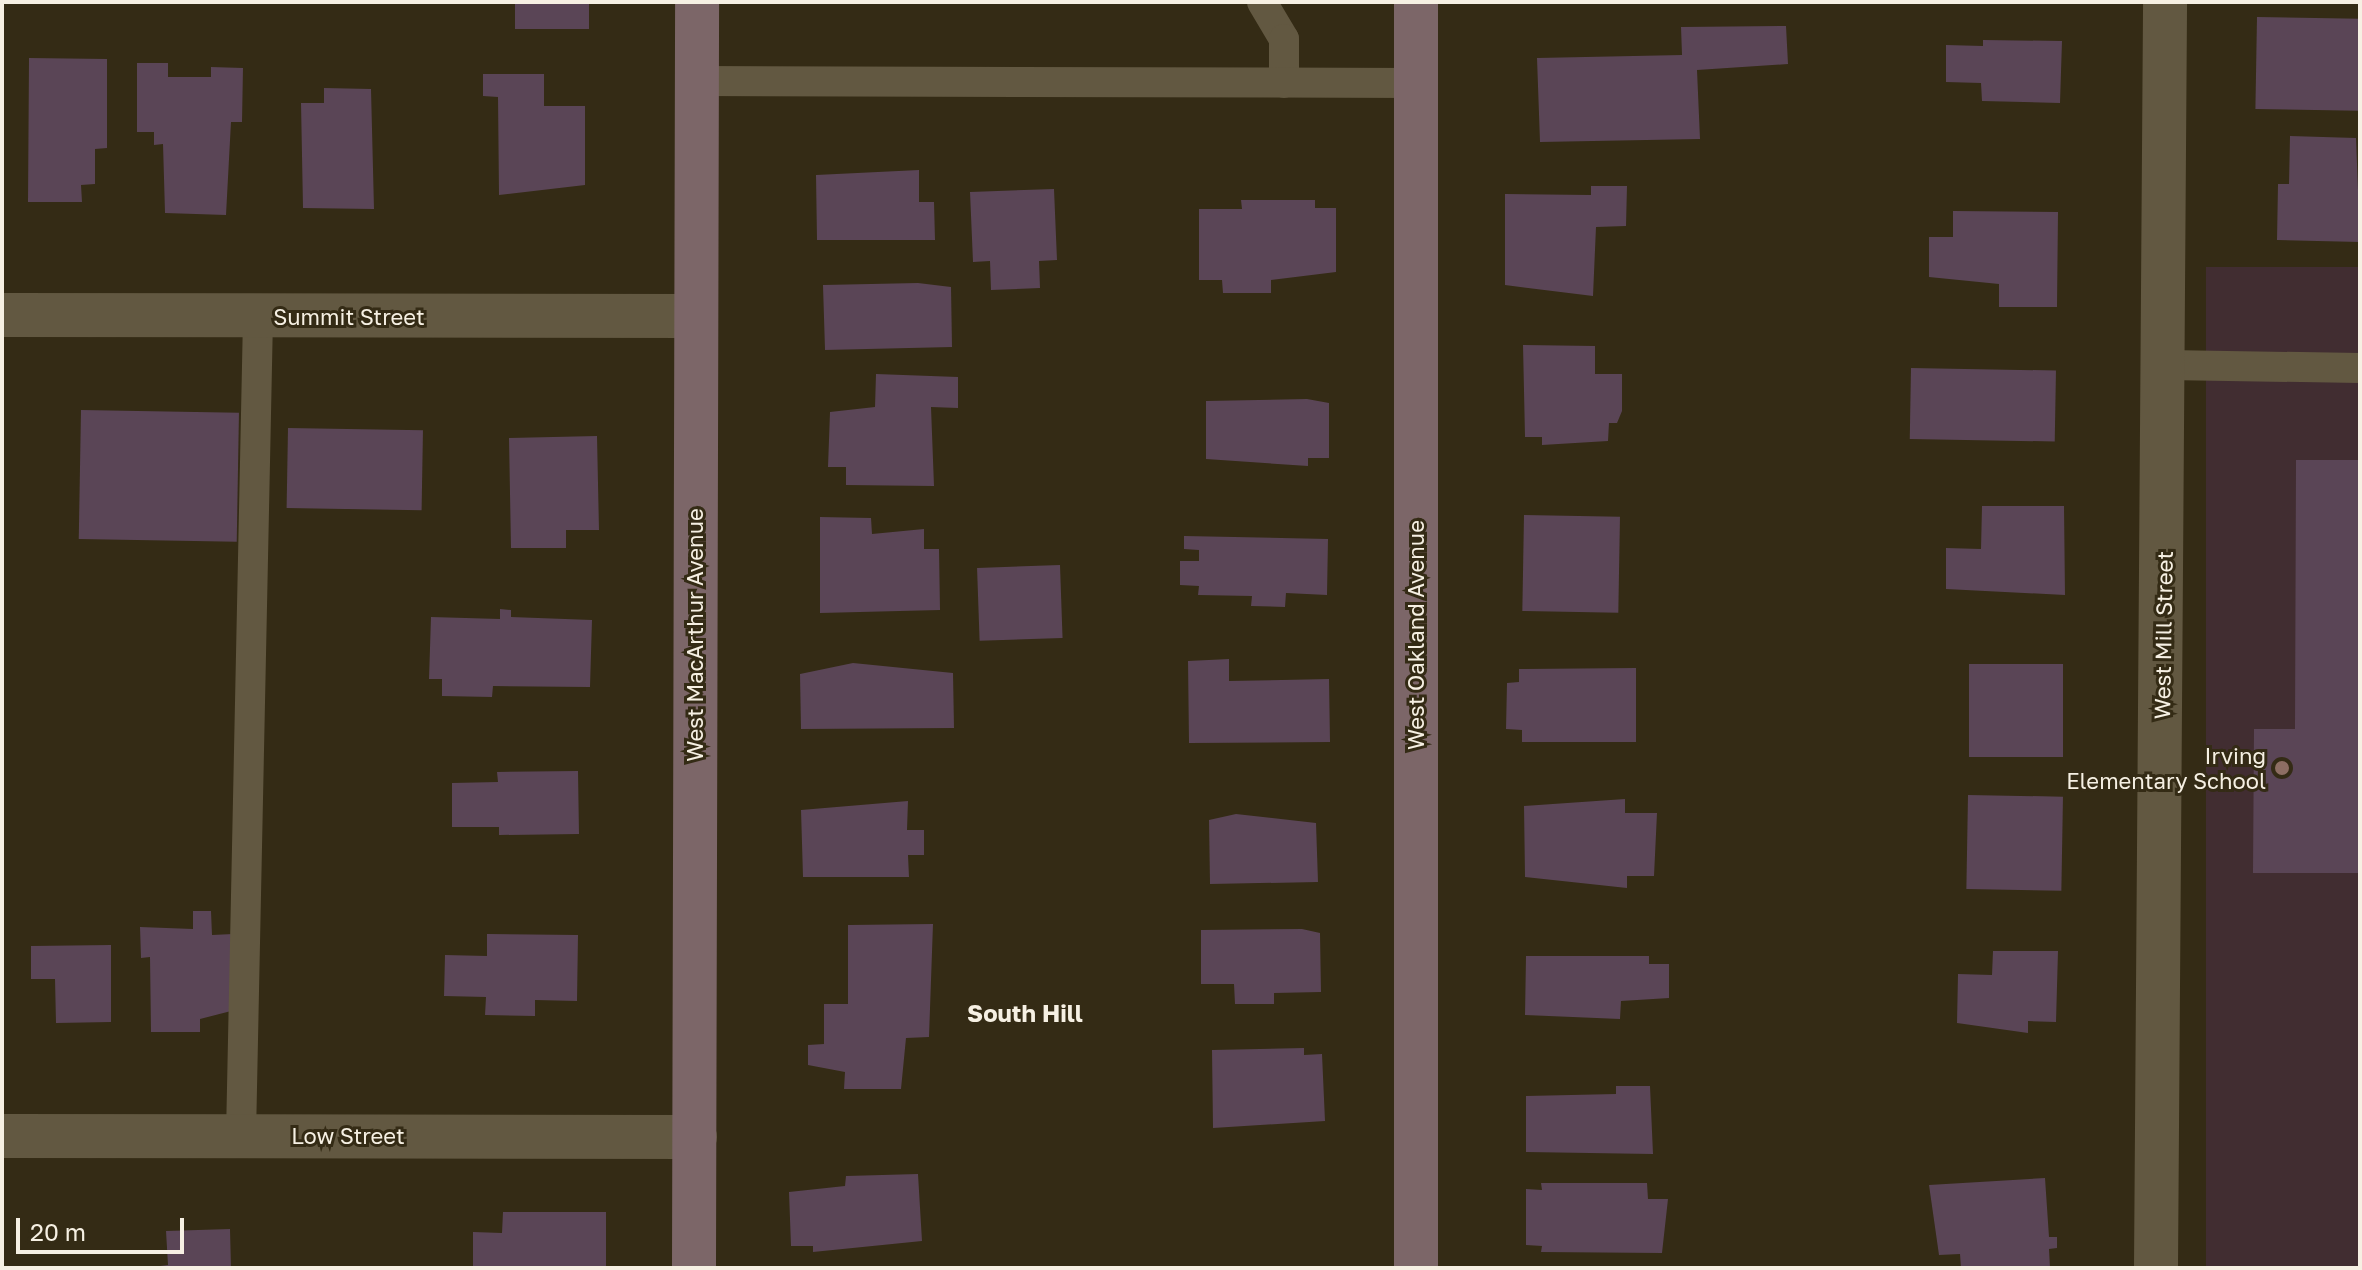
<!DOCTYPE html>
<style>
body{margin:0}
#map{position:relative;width:2362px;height:1270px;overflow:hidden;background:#342b15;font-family:"Golos Text",sans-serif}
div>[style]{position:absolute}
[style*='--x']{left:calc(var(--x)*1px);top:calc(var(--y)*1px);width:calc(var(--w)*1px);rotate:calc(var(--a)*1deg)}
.education>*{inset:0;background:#412d31;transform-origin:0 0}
.building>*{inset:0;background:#5a4556;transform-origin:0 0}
.lane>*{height:30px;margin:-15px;padding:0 15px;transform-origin:15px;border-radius:15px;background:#625841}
.street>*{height:44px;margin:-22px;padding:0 22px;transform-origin:22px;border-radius:22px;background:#625841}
.secondary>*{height:44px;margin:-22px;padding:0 22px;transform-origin:22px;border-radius:22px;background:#7c6668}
.dots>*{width:22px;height:22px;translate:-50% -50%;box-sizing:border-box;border:4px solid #342b15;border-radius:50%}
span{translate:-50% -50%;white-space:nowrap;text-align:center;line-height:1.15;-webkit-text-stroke:6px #342b15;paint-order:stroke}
.street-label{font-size:22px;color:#f6f0e3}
.poi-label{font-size:22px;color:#f6f0e3}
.right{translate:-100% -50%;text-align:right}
.neighbourhood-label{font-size:24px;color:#f6f0e3;font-weight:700}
.frame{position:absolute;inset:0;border:4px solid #f6f0e3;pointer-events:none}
.scale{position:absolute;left:16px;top:1218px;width:168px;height:36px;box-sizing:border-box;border:4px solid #f6f0e3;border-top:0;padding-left:10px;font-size:24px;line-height:28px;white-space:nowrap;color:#f6f0e3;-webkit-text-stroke:6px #342b15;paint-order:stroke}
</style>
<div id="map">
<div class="education">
<i style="left:2206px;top:267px;width:154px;height:1001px"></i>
</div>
<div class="building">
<i style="left:515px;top:2px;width:74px;height:27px"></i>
<i style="left:2257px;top:17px;width:103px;height:92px;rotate:1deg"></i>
<i style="clip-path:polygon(1786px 26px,1788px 64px,1697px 70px,1700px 139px,1540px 142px,1537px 58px,1682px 55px,1681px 27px)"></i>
<i style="clip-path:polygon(1983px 40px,2062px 41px,2060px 103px,1982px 101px,1981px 83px,1946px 82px,1946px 45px,1983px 46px)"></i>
<i style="clip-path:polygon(29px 58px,107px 59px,107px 148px,95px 149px,95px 184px,81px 185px,82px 202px,28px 202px)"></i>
<i style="clip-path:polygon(137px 63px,168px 63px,168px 77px,211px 77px,211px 67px,243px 68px,242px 122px,231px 122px,226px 215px,165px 213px,163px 144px,154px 145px,154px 132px,137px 132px)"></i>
<i style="clip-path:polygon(483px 74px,544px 74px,544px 106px,585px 106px,585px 185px,499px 195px,498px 97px,483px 96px)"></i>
<i style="clip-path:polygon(324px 88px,371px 89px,374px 209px,303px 208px,301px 103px,324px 103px)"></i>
<i style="clip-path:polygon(2290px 136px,2356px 138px,2360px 242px,2277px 240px,2278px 184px,2289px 184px)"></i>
<i style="clip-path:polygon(919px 170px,919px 202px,934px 202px,935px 240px,817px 240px,816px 175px)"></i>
<i style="clip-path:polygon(1591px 186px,1627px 186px,1626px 226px,1596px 227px,1593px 296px,1505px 285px,1505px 194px,1591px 195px)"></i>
<i style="clip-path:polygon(1054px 189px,1057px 260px,1039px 261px,1040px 288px,991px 290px,990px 261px,973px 262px,970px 192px)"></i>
<i style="clip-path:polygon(1241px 200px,1315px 200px,1315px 208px,1336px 208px,1336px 272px,1271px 280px,1271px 293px,1223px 293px,1222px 280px,1199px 280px,1199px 209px,1242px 209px)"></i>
<i style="clip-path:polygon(1953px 211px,2058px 212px,2057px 307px,1999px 307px,1999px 284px,1929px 277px,1929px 237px,1953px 237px)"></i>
<i style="clip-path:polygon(918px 283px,951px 287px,952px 347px,825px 350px,823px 285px)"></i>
<i style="clip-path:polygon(1523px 345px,1595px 346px,1595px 374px,1622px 374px,1622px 411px,1617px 423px,1609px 423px,1608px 441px,1542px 445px,1542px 437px,1525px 437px)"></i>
<i style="left:1911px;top:368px;width:145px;height:71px;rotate:1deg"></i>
<i style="clip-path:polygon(876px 374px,958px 377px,958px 408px,931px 407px,934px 486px,846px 485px,846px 467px,828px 467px,830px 412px,875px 407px)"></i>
<i style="clip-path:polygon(1307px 399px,1329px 403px,1329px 458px,1308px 458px,1308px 466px,1206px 459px,1206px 401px)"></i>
<i style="left:81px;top:410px;width:158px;height:129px;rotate:1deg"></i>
<i style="left:288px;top:428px;width:135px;height:80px;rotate:1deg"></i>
<i style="clip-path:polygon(597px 436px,599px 530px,566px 530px,566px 548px,511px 548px,509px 438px)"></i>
<i style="clip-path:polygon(2296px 460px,2360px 460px,2360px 873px,2253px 873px,2254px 729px,2295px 729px)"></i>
<i style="clip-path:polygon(1982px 506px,2064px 506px,2065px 595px,1946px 589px,1946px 548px,1981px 549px)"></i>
<i style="left:1524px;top:515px;width:96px;height:96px;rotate:1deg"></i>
<i style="clip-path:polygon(820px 517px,871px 518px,872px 534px,924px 529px,924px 549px,939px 549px,940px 610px,820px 613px)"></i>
<i style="clip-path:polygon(1184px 536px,1328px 539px,1327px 595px,1286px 593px,1285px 607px,1251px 606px,1252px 596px,1198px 595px,1199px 586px,1180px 585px,1180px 561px,1199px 561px,1199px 550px,1184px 549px)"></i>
<i style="left:1060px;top:565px;width:73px;height:83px;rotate:88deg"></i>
<i style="clip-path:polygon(500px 609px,511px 610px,511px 617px,592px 620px,590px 687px,493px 686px,492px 697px,442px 696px,442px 679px,429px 679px,431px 617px,500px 619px)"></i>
<i style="clip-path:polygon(1229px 659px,1229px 681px,1329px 679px,1330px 742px,1189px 743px,1188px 661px)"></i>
<i style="clip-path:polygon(853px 663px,953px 673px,954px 728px,801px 729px,800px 674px)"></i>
<i style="left:1969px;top:664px;width:94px;height:93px"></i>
<i style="clip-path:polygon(1636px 668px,1636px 742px,1522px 742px,1522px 730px,1506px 729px,1507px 683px,1519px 682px,1519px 669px)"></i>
<i style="clip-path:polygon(578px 771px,579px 834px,499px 835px,499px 827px,452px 827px,452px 783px,498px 782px,497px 772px)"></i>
<i style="left:1968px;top:795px;width:95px;height:94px;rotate:1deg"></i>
<i style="clip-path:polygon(1625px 799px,1625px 813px,1657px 813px,1654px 876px,1627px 876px,1627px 888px,1525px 877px,1524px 806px)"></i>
<i style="clip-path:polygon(908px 801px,907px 830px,924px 830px,924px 855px,908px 855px,909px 877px,803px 877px,801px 810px)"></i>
<i style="clip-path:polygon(1236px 814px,1316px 823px,1318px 882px,1210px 884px,1209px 820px)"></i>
<i style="clip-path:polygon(193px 911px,211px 911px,212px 935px,233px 934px,235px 1010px,200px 1019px,200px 1032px,151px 1032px,150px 957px,141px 958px,140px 927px,193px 929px)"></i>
<i style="clip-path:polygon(933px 924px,929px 1037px,906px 1038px,901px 1089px,844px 1089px,845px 1072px,808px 1065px,808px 1045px,824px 1044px,824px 1004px,848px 1004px,848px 925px)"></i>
<i style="clip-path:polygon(1302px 929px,1320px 933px,1321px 992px,1274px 993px,1274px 1004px,1235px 1004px,1234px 984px,1201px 984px,1201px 930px)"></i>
<i style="clip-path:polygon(487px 934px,578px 935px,577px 1001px,535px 1000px,535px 1016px,485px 1015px,486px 997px,444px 996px,445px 955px,487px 956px)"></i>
<i style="clip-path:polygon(111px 945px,111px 1022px,56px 1023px,55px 979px,31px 979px,31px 946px)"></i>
<i style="clip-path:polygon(1993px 951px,2058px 951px,2056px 1022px,2028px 1021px,2028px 1033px,1957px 1023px,1958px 974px,1992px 975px)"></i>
<i style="clip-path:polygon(1526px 956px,1649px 956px,1649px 964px,1669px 964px,1669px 998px,1621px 1001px,1620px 1019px,1525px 1015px)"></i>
<i style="clip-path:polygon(1304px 1048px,1304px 1055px,1322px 1054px,1325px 1121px,1213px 1128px,1212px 1050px)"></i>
<i style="clip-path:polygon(1616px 1086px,1650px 1086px,1653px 1154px,1526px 1152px,1526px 1096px,1616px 1094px)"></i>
<i style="clip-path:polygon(918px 1174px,922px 1241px,813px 1252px,813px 1246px,791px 1246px,789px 1192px,845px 1186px,846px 1176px)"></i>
<i style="clip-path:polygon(2045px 1178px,2049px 1237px,2057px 1237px,2057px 1248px,2049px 1249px,2050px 1268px,1961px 1268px,1960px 1254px,1939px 1255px,1929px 1185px)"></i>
<i style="clip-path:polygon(1541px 1183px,1647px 1183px,1648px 1199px,1668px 1199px,1662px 1253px,1541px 1252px,1542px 1246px,1526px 1245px,1526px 1189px,1542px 1190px)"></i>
<i style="clip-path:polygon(503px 1212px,606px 1212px,606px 1268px,473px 1268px,473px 1232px,502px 1233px)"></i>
<i style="clip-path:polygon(230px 1229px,231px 1268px,144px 1268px,168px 1265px,166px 1231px)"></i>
</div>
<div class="lane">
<i style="--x:1262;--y:2;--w:43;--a:59.3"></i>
<i style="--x:1284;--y:39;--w:44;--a:90"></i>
<i style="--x:697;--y:81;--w:719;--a:0.16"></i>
<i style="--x:2167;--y:365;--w:193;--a:0.9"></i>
<i style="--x:241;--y:1136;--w:819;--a:-88.81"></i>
</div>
<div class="street">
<i style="--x:2;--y:315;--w:693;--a:0.08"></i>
<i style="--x:2;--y:1136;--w:693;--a:0.08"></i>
<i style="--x:2156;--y:1268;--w:1266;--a:-89.59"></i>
</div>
<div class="secondary">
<i style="--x:1416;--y:2;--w:1266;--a:90"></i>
<i style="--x:694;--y:1268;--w:1266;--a:-89.86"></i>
</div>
<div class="dots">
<i style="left:2282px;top:768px;background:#8d6e63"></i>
</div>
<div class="street-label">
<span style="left:349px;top:317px">Summit Street</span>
<span style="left:695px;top:635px;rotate:-90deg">West MacArthur Avenue</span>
<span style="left:1416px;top:635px;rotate:-90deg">West Oakland Avenue</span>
<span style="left:2163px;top:635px;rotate:-89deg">West Mill Street</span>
<span style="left:348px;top:1136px">Low Street</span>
</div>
<div class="poi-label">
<span class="right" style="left:2266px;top:768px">Irving<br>Elementary School</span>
</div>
<div class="neighbourhood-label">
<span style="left:1025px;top:1013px">South Hill</span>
</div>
<div class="frame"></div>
<div class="scale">20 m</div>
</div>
